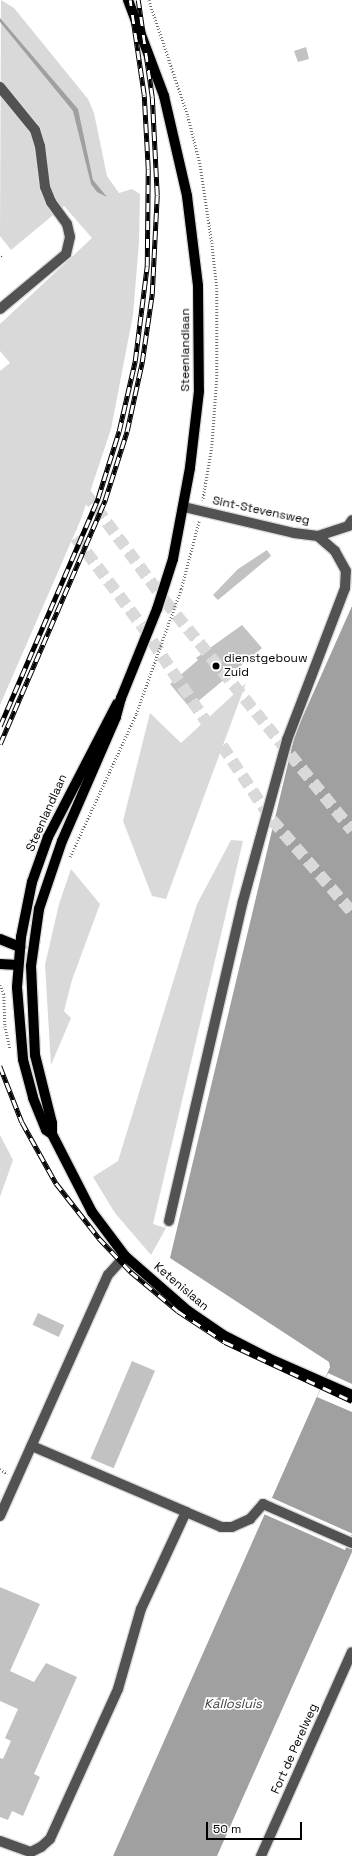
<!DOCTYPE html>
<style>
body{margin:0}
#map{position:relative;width:352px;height:1856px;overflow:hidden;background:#fff;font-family:"Space Grotesk",sans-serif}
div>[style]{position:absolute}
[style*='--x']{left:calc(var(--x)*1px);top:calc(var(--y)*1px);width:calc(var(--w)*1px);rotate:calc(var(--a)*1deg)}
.green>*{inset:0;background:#d9d9d9}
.water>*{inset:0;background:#a0a0a0}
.pier>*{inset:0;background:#fff;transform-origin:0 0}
.building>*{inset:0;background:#c2c2c2;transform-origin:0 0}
.highway-tunnel>*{height:12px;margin-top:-6px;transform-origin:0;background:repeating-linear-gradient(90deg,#d9d9d9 0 12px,transparent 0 18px)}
.path>*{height:2.5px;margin-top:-1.25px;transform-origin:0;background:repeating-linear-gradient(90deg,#747474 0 1px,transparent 0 3px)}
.roads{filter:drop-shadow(1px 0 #dbdbdb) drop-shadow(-1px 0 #dbdbdb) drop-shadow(0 1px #dbdbdb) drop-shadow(0 -1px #dbdbdb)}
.minor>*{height:10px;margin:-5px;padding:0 5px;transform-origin:5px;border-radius:5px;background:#525252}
.major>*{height:10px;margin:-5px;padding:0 5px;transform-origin:5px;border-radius:5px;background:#000}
.rail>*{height:4.5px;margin-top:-2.25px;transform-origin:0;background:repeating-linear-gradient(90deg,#fff 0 9px,#000 0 18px);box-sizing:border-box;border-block:1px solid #000}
.dots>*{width:11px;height:11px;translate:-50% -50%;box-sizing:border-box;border:2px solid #fff;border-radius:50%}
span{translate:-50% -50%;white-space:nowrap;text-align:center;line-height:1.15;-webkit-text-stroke:3.5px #fff;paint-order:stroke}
.street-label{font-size:12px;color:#000}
.poi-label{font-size:12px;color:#000}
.left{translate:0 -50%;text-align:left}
.water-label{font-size:13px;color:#414141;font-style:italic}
.scale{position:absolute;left:206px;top:1822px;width:96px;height:18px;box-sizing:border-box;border:2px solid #000;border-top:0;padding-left:5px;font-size:12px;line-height:14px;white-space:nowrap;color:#000;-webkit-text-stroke:3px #fff;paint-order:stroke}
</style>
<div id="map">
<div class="green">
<i style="clip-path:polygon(1px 0,14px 8px,88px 99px,94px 113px,107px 176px,119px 193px,132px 189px,140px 194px,139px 242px,133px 315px,111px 429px,81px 519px,0 705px,0 371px,10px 363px,0 351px,0 324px,92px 238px,64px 206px,11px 250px,0 236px)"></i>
<i style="clip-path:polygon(246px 683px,166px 899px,152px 896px,123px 821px,150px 713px,181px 743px)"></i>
<i style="clip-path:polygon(231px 840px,243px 841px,153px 1224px,166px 1228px,151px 1255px,115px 1213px,93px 1177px,118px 1161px,197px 904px)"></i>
<i style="clip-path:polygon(71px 869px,100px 904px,72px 980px,64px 1011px,71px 1018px,51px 1065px,45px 965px,59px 904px)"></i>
<i style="clip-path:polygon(0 1135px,13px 1160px,0 1197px)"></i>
</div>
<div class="water">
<i style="clip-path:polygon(0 18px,78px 109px,93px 180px,107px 197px,97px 192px,91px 184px,73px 111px,0 22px)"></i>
<i style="clip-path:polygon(352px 606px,352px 1552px,217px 1856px,113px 1856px,330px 1367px,329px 1362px,170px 1258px,295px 734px)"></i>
</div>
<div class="pier">
<i style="clip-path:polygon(328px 1373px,352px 1384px,352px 1412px,317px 1397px)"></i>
<i style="left:270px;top:1497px;width:90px;height:18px;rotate:24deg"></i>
</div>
<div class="building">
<i style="clip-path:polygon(306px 47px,309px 59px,298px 62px,294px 51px)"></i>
<i style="clip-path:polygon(267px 550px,271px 556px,218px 600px,213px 595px,238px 569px)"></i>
<i style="clip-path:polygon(242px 625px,262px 648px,190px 708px,170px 684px,198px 660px,196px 658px)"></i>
<i style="left:38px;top:1313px;width:29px;height:13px;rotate:25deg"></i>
<i style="left:132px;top:1361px;width:25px;height:106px;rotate:23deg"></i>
<i style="clip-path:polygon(0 1587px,40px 1604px,10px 1671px,34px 1682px,46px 1663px,77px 1677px,34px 1774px,40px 1777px,23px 1816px,12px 1811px,8px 1820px,0 1817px,0 1758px,3px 1759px,11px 1741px,5px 1738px,18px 1709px,0 1701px)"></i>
</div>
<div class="highway-tunnel">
<i style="--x:0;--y:378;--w:277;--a:53.5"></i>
<i style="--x:165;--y:601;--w:296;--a:50.8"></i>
<i style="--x:0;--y:437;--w:236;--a:53.1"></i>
<i style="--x:142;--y:626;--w:234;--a:56.2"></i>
<i style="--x:272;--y:820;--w:122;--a:49"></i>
</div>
<div class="path">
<i style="--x:149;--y:0;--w:122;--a:71.4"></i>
<i style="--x:188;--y:116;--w:49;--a:75.7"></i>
<i style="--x:200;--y:163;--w:81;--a:81.5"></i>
<i style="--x:212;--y:243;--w:45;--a:83.7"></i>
<i style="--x:217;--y:288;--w:90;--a:90"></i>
<i style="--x:217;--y:378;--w:69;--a:94.1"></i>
<i style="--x:212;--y:447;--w:54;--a:99.6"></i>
<i style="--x:70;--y:857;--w:157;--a:-65.2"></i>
<i style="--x:136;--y:714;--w:133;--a:-70.2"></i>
<i style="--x:181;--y:589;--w:70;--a:-75.2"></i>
<i style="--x:0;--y:985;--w:10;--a:66"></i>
<i style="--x:4;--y:994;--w:32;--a:88"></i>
<i style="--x:5;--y:1026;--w:23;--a:77"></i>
<i style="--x:0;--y:1469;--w:9;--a:32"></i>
</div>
<div class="roads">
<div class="minor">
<i style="--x:0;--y:87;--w:55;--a:50.9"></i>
<i style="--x:35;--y:130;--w:17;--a:73"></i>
<i style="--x:40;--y:146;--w:41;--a:83"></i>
<i style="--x:45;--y:187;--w:16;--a:68"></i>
<i style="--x:51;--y:202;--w:27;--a:54"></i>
<i style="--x:67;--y:224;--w:13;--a:77"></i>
<i style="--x:70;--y:237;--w:17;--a:103"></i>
<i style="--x:66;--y:254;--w:86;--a:140.2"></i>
<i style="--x:184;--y:507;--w:113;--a:13.3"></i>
<i style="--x:294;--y:533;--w:24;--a:7"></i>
<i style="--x:318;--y:536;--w:32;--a:-18"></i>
<i style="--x:348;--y:526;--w:7;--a:-56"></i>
<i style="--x:169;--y:1221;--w:328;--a:-77"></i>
<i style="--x:243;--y:901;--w:167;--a:-74.7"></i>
<i style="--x:287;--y:740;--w:163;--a:-69.1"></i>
<i style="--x:345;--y:588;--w:17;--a:-87"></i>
<i style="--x:346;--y:571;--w:23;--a:-119"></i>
<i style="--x:335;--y:551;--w:23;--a:-139"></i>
<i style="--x:186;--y:1512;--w:38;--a:23"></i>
<i style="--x:221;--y:1527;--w:11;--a:0"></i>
<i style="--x:232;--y:1527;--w:20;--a:-24"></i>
<i style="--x:250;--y:1519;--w:20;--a:-49"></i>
<i style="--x:263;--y:1504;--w:97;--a:23.7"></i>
<i style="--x:0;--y:1516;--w:252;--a:-65.9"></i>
<i style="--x:103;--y:1286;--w:12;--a:-66"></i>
<i style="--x:108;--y:1275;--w:25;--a:-48"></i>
<i style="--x:0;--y:1841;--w:33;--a:20"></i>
<i style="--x:31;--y:1852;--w:11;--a:-27"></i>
<i style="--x:41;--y:1847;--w:12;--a:-42"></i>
<i style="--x:50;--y:1839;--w:165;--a:-65.6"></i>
<i style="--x:118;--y:1689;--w:83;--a:-74"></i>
<i style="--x:141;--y:1609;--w:107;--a:-65.1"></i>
<i style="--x:186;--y:1512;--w:168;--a:-156.8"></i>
<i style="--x:261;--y:1856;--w:223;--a:-66"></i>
</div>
<div class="major">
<i style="--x:128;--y:0;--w:103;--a:69.4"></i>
<i style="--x:164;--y:96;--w:103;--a:77"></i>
<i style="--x:187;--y:196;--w:91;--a:83"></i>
<i style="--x:198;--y:286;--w:105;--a:89.5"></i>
<i style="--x:199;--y:391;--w:78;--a:96.7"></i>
<i style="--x:190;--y:468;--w:93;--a:100.6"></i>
<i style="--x:173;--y:559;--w:52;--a:107.7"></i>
<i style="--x:157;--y:609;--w:96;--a:112"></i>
<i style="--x:121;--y:698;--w:20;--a:105"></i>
<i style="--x:116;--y:717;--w:135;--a:113.5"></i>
<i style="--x:62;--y:841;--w:72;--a:108.7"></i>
<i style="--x:39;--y:909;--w:58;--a:98"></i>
<i style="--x:31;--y:966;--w:89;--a:87.4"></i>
<i style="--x:35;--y:1055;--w:70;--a:76"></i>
<i style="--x:52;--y:1123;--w:11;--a:90"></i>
<i style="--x:52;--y:1134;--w:88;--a:62.9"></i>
<i style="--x:92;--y:1212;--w:55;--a:53.1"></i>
<i style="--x:125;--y:1256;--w:84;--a:41.1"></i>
<i style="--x:188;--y:1311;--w:42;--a:34.4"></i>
<i style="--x:223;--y:1335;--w:51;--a:27.1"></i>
<i style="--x:268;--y:1358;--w:92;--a:23.8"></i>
<i style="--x:0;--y:939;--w:22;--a:22"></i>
<i style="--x:0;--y:964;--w:18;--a:3"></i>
<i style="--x:52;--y:1134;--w:7;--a:-146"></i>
<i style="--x:46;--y:1130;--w:35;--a:-112"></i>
<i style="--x:33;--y:1097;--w:39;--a:-105"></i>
<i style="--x:23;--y:1059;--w:72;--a:-94.8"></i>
<i style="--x:17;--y:987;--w:50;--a:-85.4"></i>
<i style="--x:21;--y:937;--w:56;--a:-78.7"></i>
<i style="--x:32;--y:882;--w:48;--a:-70.4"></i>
<i style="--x:48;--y:837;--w:150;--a:-62.6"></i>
</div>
</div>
<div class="rail">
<i style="--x:0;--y:257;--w:1;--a:45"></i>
<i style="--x:0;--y:726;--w:248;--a:-66.7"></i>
<i style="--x:98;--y:498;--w:70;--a:-72.6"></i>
<i style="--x:119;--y:431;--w:72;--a:-77.1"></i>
<i style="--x:135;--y:361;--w:96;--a:-82.8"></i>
<i style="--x:147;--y:266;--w:97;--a:-89.4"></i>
<i style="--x:148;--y:169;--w:74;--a:-93.1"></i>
<i style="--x:144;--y:95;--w:96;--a:-98.4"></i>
<i style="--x:0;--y:744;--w:266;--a:-66.7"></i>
<i style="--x:105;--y:500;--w:72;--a:-72.3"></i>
<i style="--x:127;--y:431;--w:71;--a:-77.7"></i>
<i style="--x:142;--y:362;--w:69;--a:-81.6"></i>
<i style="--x:152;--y:294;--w:99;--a:-87.1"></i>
<i style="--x:157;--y:195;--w:98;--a:-92.9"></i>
<i style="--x:152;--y:97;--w:98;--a:-98.2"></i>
<i style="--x:0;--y:1066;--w:60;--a:68.6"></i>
<i style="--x:22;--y:1122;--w:70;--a:60.9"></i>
<i style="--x:56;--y:1183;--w:70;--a:52"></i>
<i style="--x:99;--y:1238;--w:47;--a:46.7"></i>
<i style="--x:131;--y:1272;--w:61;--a:39.7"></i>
<i style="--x:178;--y:1311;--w:56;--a:33.4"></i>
<i style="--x:225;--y:1342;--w:140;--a:24.9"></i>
</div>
<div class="dots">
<i style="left:216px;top:666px;background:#000"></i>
</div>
<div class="street-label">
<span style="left:186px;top:350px;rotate:-90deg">Steenlandlaan</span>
<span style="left:261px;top:511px;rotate:12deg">Sint-Stevensweg</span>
<span style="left:47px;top:813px;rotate:-66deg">Steenlandlaan</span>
<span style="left:181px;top:1287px;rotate:40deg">Ketenislaan</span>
<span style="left:295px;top:1749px;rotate:-66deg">Fort de Perelweg</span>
</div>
<div class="poi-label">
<span class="left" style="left:224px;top:666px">dienstgebouw<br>Zuid</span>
</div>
<div class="water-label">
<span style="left:233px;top:1704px">Kallosluis</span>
</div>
<div class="scale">50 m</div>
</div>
